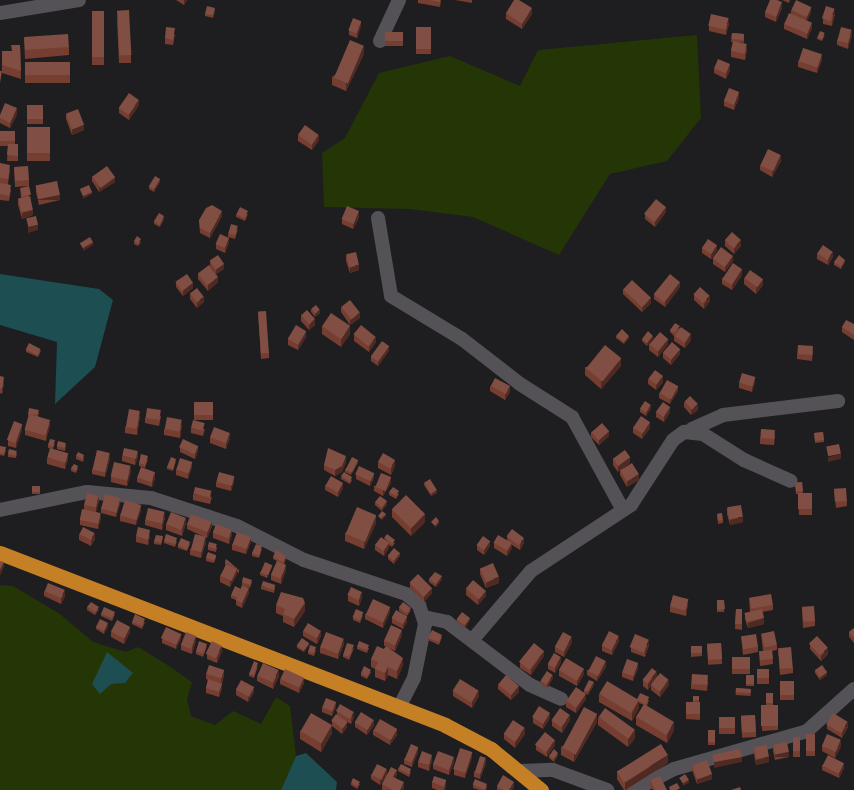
<!DOCTYPE html>
<style>
body{margin:0}
#map{position:relative;width:854px;height:790px;overflow:hidden;background:#1e1d20;font-family:"DM Sans",sans-serif}
div>[style]{position:absolute}
[style*='--x']{left:calc(var(--x)*1px);top:calc(var(--y)*1px);width:calc(var(--w)*1px);rotate:calc(var(--a)*1deg)}
.green>*{inset:0;background:#243605}
.water>*{inset:0;background:#1c4e52}
.minor>*{height:14px;margin:-7px;padding:0 7px;transform-origin:7px;border-radius:7px;background:#545257}
.highway>*{height:15px;margin:-7.5px;padding:0 7.5px;transform-origin:7.5px;border-radius:7.5px;background:#c58026}
.wall>*{inset:0;background:#763e31;transform-origin:0 0}
.shaded-wall>*{inset:0;background:#4f2a23;transform-origin:0 0}
.building>*{inset:0;background:#804e43;transform-origin:0 0}
span{translate:-50% -50%;white-space:nowrap;text-align:center;line-height:1.15;-webkit-text-stroke:4.5px #1e1d20;paint-order:stroke}
</style>
<div id="map">
<div class="green">
<i style="clip-path:polygon(697px 35px,701px 118px,667px 161px,610px 174px,559px 255px,473px 217px,410px 209px,324px 207px,322px 153px,345px 138px,379px 73px,450px 56px,520px 86px,538px 50px)"></i>
<i style="clip-path:polygon(0 585px,13px 586px,60px 614px,93px 642px,126px 652px,138px 647px,166px 664px,192px 682px,187px 699px,191px 716px,215px 725px,233px 711px,261px 724px,276px 697px,290px 706px,296px 756px,281px 790px,0 790px)"></i>
</div>
<div class="water">
<i style="clip-path:polygon(0 274px,99px 289px,113px 300px,95px 367px,55px 404px,57px 342px,0 325px)"></i>
<i style="clip-path:polygon(107px 652px,133px 673px,125px 683px,111px 684px,100px 694px,92px 684px)"></i>
<i style="clip-path:polygon(306px 753px,337px 782px,336px 790px,281px 790px,296px 756px)"></i>
</div>
<div class="minor">
<i style="--x:0;--y:13;--w:80;--a:-9.3"></i>
<i style="--x:380;--y:41;--w:45;--a:-65.1"></i>
<i style="--x:378;--y:218;--w:79;--a:80.5"></i>
<i style="--x:391;--y:296;--w:83;--a:31.2"></i>
<i style="--x:462;--y:339;--w:73;--a:37.8"></i>
<i style="--x:520;--y:384;--w:62;--a:32.4"></i>
<i style="--x:572;--y:417;--w:106;--a:61.3"></i>
<i style="--x:692;--y:429;--w:34;--a:-24"></i>
<i style="--x:723;--y:415;--w:116;--a:-6.9"></i>
<i style="--x:0;--y:510;--w:89;--a:-11.7"></i>
<i style="--x:87;--y:492;--w:64;--a:5.4"></i>
<i style="--x:151;--y:498;--w:90;--a:18"></i>
<i style="--x:237;--y:526;--w:75;--a:26.9"></i>
<i style="--x:304;--y:560;--w:108;--a:18.4"></i>
<i style="--x:406;--y:594;--w:17;--a:40"></i>
<i style="--x:419;--y:605;--w:20;--a:72"></i>
<i style="--x:425;--y:624;--w:55;--a:101.5"></i>
<i style="--x:414;--y:678;--w:31;--a:117"></i>
<i style="--x:424;--y:617;--w:24;--a:12"></i>
<i style="--x:447;--y:622;--w:104;--a:37.2"></i>
<i style="--x:530;--y:685;--w:34;--a:24"></i>
<i style="--x:474;--y:638;--w:88;--a:-49.6"></i>
<i style="--x:531;--y:571;--w:120;--a:-33.4"></i>
<i style="--x:631;--y:505;--w:77;--a:-57.1"></i>
<i style="--x:673;--y:440;--w:14;--a:-36"></i>
<i style="--x:684;--y:432;--w:19;--a:6"></i>
<i style="--x:703;--y:434;--w:49;--a:32.4"></i>
<i style="--x:744;--y:460;--w:51;--a:24.1"></i>
<i style="--x:520;--y:771;--w:33;--a:-2"></i>
<i style="--x:553;--y:770;--w:58;--a:20.3"></i>
<i style="--x:634;--y:790;--w:45;--a:-27.7"></i>
<i style="--x:674;--y:769;--w:138;--a:-15.9"></i>
<i style="--x:807;--y:731;--w:63;--a:-41.8"></i>
</div>
<div class="highway">
<i style="--x:0;--y:553;--w:477;--a:21.1"></i>
<i style="--x:445;--y:725;--w:52;--a:27.6"></i>
<i style="--x:491;--y:749;--w:65;--a:39.4"></i>
</div>
<div class="wall">
<i style="clip-path:polygon(176px 0,187px 0,184px 5px)"></i>
<i style="clip-path:polygon(418px 0,441px 0,440px 7px,418px 3px)"></i>
<i style="clip-path:polygon(455px 0,472px 0,472px 3px)"></i>
<i style="clip-path:polygon(782px 0,790px 0,789px 3px)"></i>
<i style="clip-path:polygon(782px 8px,776px 22px,765px 17px,765px 12px)"></i>
<i style="clip-path:polygon(215px 10px,213px 18px,205px 16px,205px 14px)"></i>
<i style="clip-path:polygon(791px 10px,811px 12px,807px 21px,812px 28px,807px 39px,784px 29px,784px 24px,791px 14px)"></i>
<i style="left:92px;top:11px;width:12px;height:54px"></i>
<i style="clip-path:polygon(506px 13px,532px 14px,522px 29px,506px 19px)"></i>
<i style="clip-path:polygon(835px 14px,832px 26px,823px 24px,823px 19px)"></i>
<i style="clip-path:polygon(117px 19px,131px 55px,131px 63px,119px 63px)"></i>
<i style="clip-path:polygon(729px 24px,726px 35px,709px 31px,709px 26px)"></i>
<i style="clip-path:polygon(361px 26px,357px 38px,349px 35px,349px 30px)"></i>
<i style="left:416px;top:27px;width:15px;height:27px"></i>
<i style="left:385px;top:32px;width:18px;height:14px"></i>
<i style="clip-path:polygon(732px 33px,744px 34px,744px 43px,739px 42px,747px 49px,745px 60px,731px 57px,731px 51px,733px 42px,731px 42px)"></i>
<i style="clip-path:polygon(175px 34px,173px 45px,165px 44px,165px 38px)"></i>
<i style="clip-path:polygon(825px 35px,822px 41px,817px 39px,817px 37px)"></i>
<i style="clip-path:polygon(852px 35px,848px 49px,837px 45px,837px 40px)"></i>
<i style="clip-path:polygon(24px 38px,69px 47px,69px 55px,25px 59px)"></i>
<i style="clip-path:polygon(20px 45px,21px 79px,2px 73px,2px 51px,12px 51px)"></i>
<i style="clip-path:polygon(364px 54px,346px 91px,332px 85px,332px 77px)"></i>
<i style="clip-path:polygon(822px 60px,817px 73px,798px 67px,798px 61px)"></i>
<i style="left:70px;top:62px;width:21px;height:45px;rotate:90deg"></i>
<i style="clip-path:polygon(714px 68px,730px 70px,726px 79px,714px 73px)"></i>
<i style="clip-path:polygon(739px 98px,734px 110px,724px 106px,724px 101px)"></i>
<i style="left:27px;top:105px;width:16px;height:19px"></i>
<i style="clip-path:polygon(139px 105px,129px 120px,119px 113px,119px 108px)"></i>
<i style="clip-path:polygon(17px 114px,10px 128px,0 123px,0 115px)"></i>
<i style="clip-path:polygon(66px 114px,84px 130px,72px 135px,66px 119px)"></i>
<i style="left:27px;top:127px;width:23px;height:34px"></i>
<i style="clip-path:polygon(0 131px,15px 131px,15px 144px,18px 144px,18px 161px,7px 161px,8px 146px,0 146px)"></i>
<i style="clip-path:polygon(298px 135px,319px 140px,312px 150px,298px 141px)"></i>
<i style="clip-path:polygon(781px 161px,772px 177px,760px 170px,760px 165px)"></i>
<i style="clip-path:polygon(0 163px,10px 170px,8px 184px,11px 190px,9px 201px,0 200px)"></i>
<i style="clip-path:polygon(14px 167px,29px 180px,29px 186px,15px 187px)"></i>
<i style="clip-path:polygon(92px 176px,115px 182px,99px 192px,92px 181px)"></i>
<i style="clip-path:polygon(160px 182px,154px 192px,149px 189px,149px 186px)"></i>
<i style="clip-path:polygon(36px 187px,60px 200px,39px 205px,36px 192px)"></i>
<i style="clip-path:polygon(20px 188px,31px 198px,30px 198px,33px 215px,22px 219px,18px 205px,18px 199px,21px 198px)"></i>
<i style="clip-path:polygon(666px 212px,655px 227px,645px 219px,645px 214px)"></i>
<i style="clip-path:polygon(236px 214px,248px 214px,245px 221px,236px 217px)"></i>
<i style="clip-path:polygon(222px 216px,210px 238px,200px 233px,199px 220px)"></i>
<i style="clip-path:polygon(359px 217px,353px 229px,342px 224px,342px 219px)"></i>
<i style="clip-path:polygon(164px 219px,160px 227px,154px 224px,154px 221px)"></i>
<i style="clip-path:polygon(238px 229px,235px 239px,228px 237px,228px 234px)"></i>
<i style="clip-path:polygon(134px 241px,141px 242px,138px 246px,134px 244px)"></i>
<i style="clip-path:polygon(725px 241px,741px 246px,734px 254px,725px 246px)"></i>
<i style="clip-path:polygon(229px 243px,225px 253px,216px 249px,216px 244px)"></i>
<i style="clip-path:polygon(702px 248px,717px 250px,711px 259px,702px 253px)"></i>
<i style="clip-path:polygon(817px 253px,833px 257px,828px 265px,817px 259px)"></i>
<i style="clip-path:polygon(346px 255px,359px 270px,350px 273px,346px 261px)"></i>
<i style="clip-path:polygon(713px 258px,733px 261px,725px 272px,713px 264px)"></i>
<i style="clip-path:polygon(210px 261px,224px 269px,216px 274px,210px 266px)"></i>
<i style="clip-path:polygon(834px 262px,845px 262px,841px 269px,834px 265px)"></i>
<i style="clip-path:polygon(198px 274px,218px 282px,208px 291px,198px 279px)"></i>
<i style="clip-path:polygon(742px 275px,732px 290px,722px 284px,722px 278px)"></i>
<i style="clip-path:polygon(744px 278px,763px 285px,756px 294px,744px 284px)"></i>
<i style="clip-path:polygon(176px 282px,193px 288px,183px 296px,176px 287px)"></i>
<i style="clip-path:polygon(680px 287px,665px 307px,654px 299px,654px 294px)"></i>
<i style="clip-path:polygon(623px 289px,651px 303px,642px 312px,623px 294px)"></i>
<i style="clip-path:polygon(190px 294px,204px 302px,197px 308px,190px 299px)"></i>
<i style="clip-path:polygon(694px 295px,710px 301px,704px 309px,694px 300px)"></i>
<i style="clip-path:polygon(341px 307px,360px 318px,350px 325px,341px 312px)"></i>
<i style="clip-path:polygon(311px 309px,320px 313px,315px 317px,311px 312px)"></i>
<i style="clip-path:polygon(258px 312px,269px 353px,269px 358px,261px 359px)"></i>
<i style="clip-path:polygon(301px 315px,315px 325px,309px 330px,301px 321px)"></i>
<i style="clip-path:polygon(854px 324px,854px 340px,842px 332px,842px 327px)"></i>
<i style="clip-path:polygon(322px 326px,350px 334px,341px 347px,322px 334px)"></i>
<i style="clip-path:polygon(680px 328px,691px 340px,685px 348px,674px 341px,674px 336px,670px 332px,670px 330px)"></i>
<i style="clip-path:polygon(354px 335px,376px 342px,369px 352px,354px 341px)"></i>
<i style="clip-path:polygon(616px 336px,629px 338px,624px 344px,616px 338px)"></i>
<i style="clip-path:polygon(306px 337px,298px 350px,288px 345px,288px 339px)"></i>
<i style="clip-path:polygon(653px 338px,647px 346px,642px 341px,642px 339px)"></i>
<i style="clip-path:polygon(649px 344px,668px 344px,658px 357px,649px 350px)"></i>
<i style="clip-path:polygon(26px 349px,41px 351px,38px 357px,26px 352px)"></i>
<i style="clip-path:polygon(389px 351px,378px 366px,371px 361px,371px 356px)"></i>
<i style="clip-path:polygon(813px 351px,812px 361px,797px 359px,797px 354px)"></i>
<i style="clip-path:polygon(663px 353px,680px 354px,671px 365px,663px 358px)"></i>
<i style="clip-path:polygon(621px 366px,601px 389px,585px 375px,585px 367px)"></i>
<i style="clip-path:polygon(0 376px,4px 383px,2px 394px,0 393px)"></i>
<i style="clip-path:polygon(648px 379px,663px 382px,656px 390px,648px 384px)"></i>
<i style="clip-path:polygon(755px 382px,752px 392px,739px 388px,739px 383px)"></i>
<i style="clip-path:polygon(490px 386px,510px 392px,505px 400px,490px 391px)"></i>
<i style="clip-path:polygon(678px 391px,670px 404px,659px 398px,659px 393px)"></i>
<i style="left:194px;top:402px;width:19px;height:18px"></i>
<i style="clip-path:polygon(684px 402px,698px 410px,691px 415px,684px 407px)"></i>
<i style="clip-path:polygon(651px 408px,646px 416px,640px 412px,640px 409px)"></i>
<i style="clip-path:polygon(39px 412px,38px 416px,50px 425px,46px 441px,25px 435px,25px 430px,29px 417px,28px 414px)"></i>
<i style="clip-path:polygon(656px 412px,670px 412px,664px 422px,656px 417px)"></i>
<i style="clip-path:polygon(140px 416px,137px 435px,125px 433px,125px 427px)"></i>
<i style="clip-path:polygon(161px 416px,159px 426px,145px 423px,145px 418px)"></i>
<i style="clip-path:polygon(182px 425px,180px 438px,164px 435px,164px 429px)"></i>
<i style="clip-path:polygon(633px 427px,650px 428px,642px 439px,633px 433px)"></i>
<i style="clip-path:polygon(191px 428px,205px 429px,203px 436px,191px 433px)"></i>
<i style="clip-path:polygon(22px 429px,16px 448px,8px 446px,8px 440px)"></i>
<i style="clip-path:polygon(591px 432px,609px 436px,599px 445px,591px 437px)"></i>
<i style="left:823px;top:432px;width:10px;height:9px;rotate:84deg"></i>
<i style="clip-path:polygon(775px 435px,774px 445px,760px 444px,760px 438px)"></i>
<i style="clip-path:polygon(210px 437px,230px 438px,226px 449px,210px 443px)"></i>
<i style="clip-path:polygon(55px 443px,53px 449px,48px 448px,48px 445px)"></i>
<i style="clip-path:polygon(66px 445px,65px 451px,57px 449px,57px 446px)"></i>
<i style="clip-path:polygon(0 446px,6px 450px,4px 456px,0 455px)"></i>
<i style="clip-path:polygon(180px 447px,198px 451px,195px 459px,180px 452px)"></i>
<i style="clip-path:polygon(17px 453px,16px 458px,8px 457px,8px 454px)"></i>
<i style="clip-path:polygon(76px 456px,84px 458px,83px 462px,76px 459px)"></i>
<i style="clip-path:polygon(122px 456px,138px 457px,135px 465px,122px 461px)"></i>
<i style="clip-path:polygon(47px 458px,68px 459px,65px 469px,47px 464px)"></i>
<i style="clip-path:polygon(110px 458px,105px 477px,92px 474px,92px 469px)"></i>
<i style="clip-path:polygon(148px 459px,145px 468px,139px 466px,139px 463px)"></i>
<i style="clip-path:polygon(613px 459px,630px 463px,621px 470px,639px 480px,627px 487px,620px 475px,620px 470px,618px 472px,613px 465px)"></i>
<i style="clip-path:polygon(176px 461px,173px 471px,167px 469px,167px 467px)"></i>
<i style="clip-path:polygon(346px 462px,342px 472px,335px 476px,324px 470px,324px 465px)"></i>
<i style="clip-path:polygon(378px 462px,395px 466px,391px 475px,378px 468px)"></i>
<i style="clip-path:polygon(358px 463px,351px 475px,345px 472px,345px 469px)"></i>
<i style="clip-path:polygon(192px 467px,188px 479px,176px 475px,176px 469px)"></i>
<i style="clip-path:polygon(71px 468px,78px 468px,76px 473px,71px 471px)"></i>
<i style="clip-path:polygon(131px 471px,127px 486px,111px 482px,111px 477px)"></i>
<i style="clip-path:polygon(356px 474px,374px 478px,370px 486px,356px 479px)"></i>
<i style="clip-path:polygon(341px 476px,352px 480px,350px 484px,341px 479px)"></i>
<i style="clip-path:polygon(137px 477px,155px 478px,152px 487px,137px 482px)"></i>
<i style="clip-path:polygon(216px 482px,234px 482px,231px 491px,216px 487px)"></i>
<i style="clip-path:polygon(802px 482px,803px 494px,812px 493px,812px 515px,799px 515px,798px 494px,796px 494px,795px 483px)"></i>
<i style="clip-path:polygon(391px 483px,383px 496px,374px 491px,374px 486px)"></i>
<i style="clip-path:polygon(424px 483px,437px 493px,431px 496px,424px 485px)"></i>
<i style="clip-path:polygon(325px 485px,343px 488px,338px 497px,325px 490px)"></i>
<i style="left:32px;top:486px;width:8px;height:8px"></i>
<i style="clip-path:polygon(834px 489px,847px 501px,847px 506px,836px 508px)"></i>
<i style="clip-path:polygon(389px 492px,399px 494px,396px 499px,389px 495px)"></i>
<i style="clip-path:polygon(193px 494px,212px 497px,210px 504px,193px 500px)"></i>
<i style="clip-path:polygon(99px 501px,96px 512px,101px 518px,98px 529px,80px 525px,80px 520px,84px 509px,84px 505px)"></i>
<i style="clip-path:polygon(375px 502px,387px 504px,382px 511px,375px 505px)"></i>
<i style="clip-path:polygon(120px 504px,116px 517px,101px 513px,101px 508px)"></i>
<i style="clip-path:polygon(727px 508px,743px 522px,730px 525px,727px 514px)"></i>
<i style="clip-path:polygon(392px 509px,425px 522px,411px 536px,392px 517px)"></i>
<i style="clip-path:polygon(141px 510px,136px 525px,120px 521px,120px 515px)"></i>
<i style="clip-path:polygon(717px 514px,723px 520px,723px 523px,718px 524px)"></i>
<i style="clip-path:polygon(165px 517px,162px 530px,145px 525px,145px 520px)"></i>
<i style="clip-path:polygon(186px 523px,182px 536px,166px 530px,166px 524px)"></i>
<i style="clip-path:polygon(376px 523px,364px 549px,345px 541px,345px 533px)"></i>
<i style="clip-path:polygon(187px 524px,212px 527px,207px 538px,187px 529px)"></i>
<i style="clip-path:polygon(213px 532px,232px 535px,229px 544px,213px 538px)"></i>
<i style="clip-path:polygon(79px 534px,95px 539px,91px 546px,79px 540px)"></i>
<i style="clip-path:polygon(136px 536px,150px 536px,148px 545px,136px 542px)"></i>
<i style="clip-path:polygon(507px 536px,524px 543px,520px 550px,512px 545px,512px 548px,507px 556px,494px 548px,494px 543px,507px 540px)"></i>
<i style="clip-path:polygon(163px 538px,161px 545px,154px 544px,154px 541px)"></i>
<i style="clip-path:polygon(384px 539px,395px 543px,392px 547px,389px 545px,389px 548px,384px 556px,375px 550px,375px 545px)"></i>
<i style="clip-path:polygon(164px 541px,177px 541px,175px 547px,164px 543px)"></i>
<i style="clip-path:polygon(206px 542px,201px 558px,190px 555px,190px 549px)"></i>
<i style="clip-path:polygon(251px 542px,246px 554px,232px 550px,232px 544px)"></i>
<i style="clip-path:polygon(190px 544px,187px 551px,178px 548px,178px 545px)"></i>
<i style="clip-path:polygon(477px 545px,490px 546px,484px 555px,477px 550px)"></i>
<i style="clip-path:polygon(208px 547px,217px 547px,216px 552px,208px 550px)"></i>
<i style="clip-path:polygon(262px 549px,259px 558px,252px 556px,252px 553px)"></i>
<i style="clip-path:polygon(388px 556px,400px 556px,394px 564px,388px 559px)"></i>
<i style="clip-path:polygon(216px 557px,214px 563px,206px 561px,206px 558px)"></i>
<i style="clip-path:polygon(273px 557px,286px 558px,284px 564px,286px 570px,281px 584px,271px 580px,271px 575px,277px 561px,273px 559px)"></i>
<i style="clip-path:polygon(225px 562px,239px 570px,239px 573px,237px 572px,237px 574px,230px 587px,220px 582px,220px 576px,226px 565px,225px 564px)"></i>
<i style="clip-path:polygon(272px 567px,267px 578px,260px 575px,260px 572px)"></i>
<i style="clip-path:polygon(480px 568px,499px 583px,486px 588px,480px 574px)"></i>
<i style="clip-path:polygon(429px 579px,442px 579px,436px 587px,429px 582px)"></i>
<i style="clip-path:polygon(242px 582px,252px 582px,250px 588px,242px 585px)"></i>
<i style="clip-path:polygon(410px 583px,432px 593px,424px 602px,410px 588px)"></i>
<i style="clip-path:polygon(261px 586px,275px 588px,274px 593px,261px 589px)"></i>
<i style="clip-path:polygon(466px 589px,486px 596px,478px 605px,466px 595px)"></i>
<i style="clip-path:polygon(44px 591px,65px 596px,61px 604px,44px 596px)"></i>
<i style="clip-path:polygon(249px 593px,242px 608px,236px 605px,236px 600px,231px 598px,231px 595px)"></i>
<i style="clip-path:polygon(348px 596px,362px 597px,359px 606px,348px 601px)"></i>
<i style="clip-path:polygon(749px 598px,773px 605px,773px 610px,762px 612px,764px 624px,748px 628px,745px 619px,745px 614px,750px 612px)"></i>
<i style="left:717px;top:600px;width:7px;height:12px"></i>
<i style="clip-path:polygon(688px 604px,686px 616px,670px 612px,670px 607px)"></i>
<i style="clip-path:polygon(276px 605px,305px 611px,294px 627px,283px 622px,283px 616px,276px 613px)"></i>
<i style="clip-path:polygon(87px 607px,99px 609px,95px 615px,87px 610px)"></i>
<i style="clip-path:polygon(802px 607px,815px 621px,815px 626px,803px 628px)"></i>
<i style="clip-path:polygon(399px 608px,411px 610px,407px 616px,399px 611px)"></i>
<i style="clip-path:polygon(736px 609px,742px 609px,742px 630px,735px 629px)"></i>
<i style="clip-path:polygon(390px 612px,383px 628px,365px 619px,365px 614px)"></i>
<i style="clip-path:polygon(101px 614px,115px 614px,112px 621px,101px 616px)"></i>
<i style="clip-path:polygon(363px 615px,360px 623px,353px 620px,353px 618px)"></i>
<i style="clip-path:polygon(392px 618px,407px 622px,403px 629px,392px 623px)"></i>
<i style="clip-path:polygon(457px 619px,470px 620px,465px 628px,457px 622px)"></i>
<i style="clip-path:polygon(132px 622px,145px 622px,142px 629px,132px 624px)"></i>
<i style="clip-path:polygon(108px 626px,104px 634px,96px 629px,96px 627px)"></i>
<i style="clip-path:polygon(854px 628px,854px 643px,849px 637px,849px 632px)"></i>
<i style="clip-path:polygon(303px 631px,321px 636px,317px 644px,303px 636px)"></i>
<i style="clip-path:polygon(111px 632px,130px 632px,124px 644px,111px 637px)"></i>
<i style="clip-path:polygon(761px 633px,777px 645px,777px 650px,772px 651px,773px 664px,760px 666px,759px 651px,763px 651px)"></i>
<i style="clip-path:polygon(402px 635px,395px 651px,389px 648px,403px 665px,397px 679px,388px 675px,385px 681px,375px 677px,375px 669px,371px 667px,371px 659px,384px 649px,386px 646px,384px 646px,384px 640px)"></i>
<i style="clip-path:polygon(741px 636px,758px 647px,758px 652px,743px 655px)"></i>
<i style="clip-path:polygon(442px 637px,439px 645px,428px 640px,428px 638px)"></i>
<i style="clip-path:polygon(162px 638px,181px 639px,176px 649px,162px 643px)"></i>
<i style="clip-path:polygon(196px 641px,192px 654px,181px 650px,181px 645px)"></i>
<i style="clip-path:polygon(619px 641px,612px 655px,602px 651px,602px 645px)"></i>
<i style="clip-path:polygon(572px 642px,564px 657px,555px 652px,555px 647px)"></i>
<i style="left:721px;top:643px;width:21px;height:14px;rotate:87deg"></i>
<i style="clip-path:polygon(344px 644px,338px 659px,320px 653px,320px 647px)"></i>
<i style="clip-path:polygon(810px 644px,828px 654px,821px 661px,810px 649px)"></i>
<i style="clip-path:polygon(297px 645px,309px 645px,304px 652px,297px 648px)"></i>
<i style="clip-path:polygon(649px 645px,645px 657px,631px 652px,631px 647px)"></i>
<i style="clip-path:polygon(207px 646px,203px 657px,196px 654px,196px 651px)"></i>
<i style="clip-path:polygon(702px 646px,702px 656px,691px 657px,691px 647px)"></i>
<i style="clip-path:polygon(357px 647px,369px 648px,367px 653px,357px 649px)"></i>
<i style="clip-path:polygon(354px 648px,349px 660px,343px 657px,343px 655px)"></i>
<i style="clip-path:polygon(778px 648px,793px 668px,793px 673px,780px 675px)"></i>
<i style="clip-path:polygon(316px 650px,314px 656px,308px 654px,308px 652px)"></i>
<i style="clip-path:polygon(222px 651px,217px 663px,207px 659px,207px 654px)"></i>
<i style="clip-path:polygon(544px 656px,531px 675px,520px 668px,520px 662px)"></i>
<i style="left:732px;top:657px;width:18px;height:17px"></i>
<i style="clip-path:polygon(561px 662px,555px 673px,548px 669px,548px 664px)"></i>
<i style="clip-path:polygon(258px 666px,254px 678px,249px 676px,249px 674px)"></i>
<i style="clip-path:polygon(606px 667px,597px 681px,587px 675px,587px 670px)"></i>
<i style="clip-path:polygon(638px 668px,633px 681px,622px 677px,622px 672px)"></i>
<i style="left:769px;top:669px;width:15px;height:12px;rotate:90deg"></i>
<i style="clip-path:polygon(559px 670px,584px 674px,577px 686px,559px 676px)"></i>
<i style="clip-path:polygon(815px 670px,827px 675px,820px 680px,815px 673px)"></i>
<i style="clip-path:polygon(371px 672px,367px 679px,361px 676px,361px 673px)"></i>
<i style="clip-path:polygon(206px 673px,224px 675px,222px 684px,222px 689px,219px 697px,206px 693px,206px 688px,208px 680px,206px 679px)"></i>
<i style="left:746px;top:675px;width:8px;height:11px"></i>
<i style="clip-path:polygon(257px 676px,279px 676px,273px 689px,257px 681px)"></i>
<i style="clip-path:polygon(657px 677px,669px 685px,660px 697px,651px 690px,651px 685px,648px 690px,643px 686px,643px 680px)"></i>
<i style="clip-path:polygon(553px 678px,547px 688px,541px 684px,541px 681px)"></i>
<i style="clip-path:polygon(280px 679px,304px 683px,299px 693px,280px 684px)"></i>
<i style="clip-path:polygon(708px 681px,707px 691px,691px 689px,691px 684px)"></i>
<i style="left:780px;top:681px;width:14px;height:19px"></i>
<i style="clip-path:polygon(498px 684px,519px 692px,511px 700px,498px 689px)"></i>
<i style="clip-path:polygon(594px 685px,588px 695px,585px 693px,586px 699px,576px 713px,566px 707px,566px 701px,584px 692px,584px 690px)"></i>
<i style="left:736px;top:688px;width:15px;height:7px;rotate:4deg"></i>
<i style="clip-path:polygon(236px 690px,254px 692px,248px 702px,236px 695px)"></i>
<i style="clip-path:polygon(453px 691px,479px 696px,472px 708px,453px 696px)"></i>
<i style="clip-path:polygon(766px 693px,773px 693px,773px 705px,778px 705px,778px 730px,762px 731px,761px 705px,766px 705px)"></i>
<i style="clip-path:polygon(599px 694px,638px 699px,649px 700px,647px 706px,674px 730px,667px 743px,636px 725px,636px 717px,644px 705px,639px 703px,639px 708px,632px 721px,599px 702px)"></i>
<i style="clip-path:polygon(693px 696px,699px 696px,699px 702px,700px 702px,700px 720px,686px 719px,686px 702px,693px 702px)"></i>
<i style="clip-path:polygon(322px 707px,336px 707px,332px 716px,322px 712px)"></i>
<i style="clip-path:polygon(337px 711px,354px 717px,351px 724px,347px 722px,347px 727px,342px 734px,332px 726px,332px 733px,321px 752px,300px 739px,300px 731px,332px 725px,332px 721px,337px 715px)"></i>
<i style="left:755px;top:715px;width:22px;height:14px;rotate:87deg"></i>
<i style="clip-path:polygon(533px 717px,550px 718px,543px 729px,533px 723px)"></i>
<i style="clip-path:polygon(598px 717px,635px 738px,628px 747px,598px 725px)"></i>
<i style="left:719px;top:717px;width:16px;height:17px"></i>
<i style="clip-path:polygon(570px 720px,562px 733px,552px 726px,552px 721px)"></i>
<i style="clip-path:polygon(355px 722px,374px 725px,367px 735px,355px 727px)"></i>
<i style="clip-path:polygon(597px 722px,574px 762px,561px 755px,561px 747px)"></i>
<i style="clip-path:polygon(827px 724px,848px 727px,842px 738px,827px 729px)"></i>
<i style="clip-path:polygon(373px 730px,397px 735px,390px 745px,373px 735px)"></i>
<i style="left:708px;top:730px;width:7px;height:15px"></i>
<i style="clip-path:polygon(504px 734px,525px 734px,515px 748px,504px 739px)"></i>
<i style="left:806px;top:734px;width:9px;height:22px"></i>
<i style="left:793px;top:737px;width:7px;height:20px"></i>
<i style="clip-path:polygon(536px 745px,555px 745px,547px 757px,536px 750px)"></i>
<i style="clip-path:polygon(773px 745px,789px 757px,775px 760px,773px 751px)"></i>
<i style="clip-path:polygon(822px 746px,841px 746px,835px 758px,822px 751px)"></i>
<i style="clip-path:polygon(754px 748px,769px 762px,756px 765px,754px 754px)"></i>
<i style="clip-path:polygon(418px 752px,412px 767px,404px 764px,404px 759px)"></i>
<i style="clip-path:polygon(558px 755px,554px 762px,549px 758px,549px 756px)"></i>
<i style="clip-path:polygon(472px 757px,465px 778px,454px 775px,454px 769px)"></i>
<i style="clip-path:polygon(432px 761px,429px 771px,418px 767px,418px 762px)"></i>
<i style="clip-path:polygon(454px 762px,449px 775px,433px 769px,433px 764px)"></i>
<i style="clip-path:polygon(486px 763px,480px 779px,474px 777px,474px 772px)"></i>
<i style="clip-path:polygon(668px 763px,626px 790px,624px 790px,617px 779px,617px 771px)"></i>
<i style="clip-path:polygon(692px 764px,712px 779px,697px 784px,692px 770px)"></i>
<i style="clip-path:polygon(822px 765px,844px 768px,839px 778px,822px 770px)"></i>
<i style="clip-path:polygon(398px 769px,411px 772px,409px 777px,398px 771px)"></i>
<i style="clip-path:polygon(371px 774px,387px 775px,380px 785px,371px 779px)"></i>
<i style="clip-path:polygon(397px 775px,395px 778px,404px 788px,403px 790px,382px 790px,382px 784px)"></i>
<i style="clip-path:polygon(650px 780px,667px 790px,653px 790px,650px 786px)"></i>
<i style="clip-path:polygon(351px 783px,360px 784px,357px 789px,351px 785px)"></i>
<i style="clip-path:polygon(432px 783px,446px 786px,445px 790px,437px 790px,432px 788px)"></i>
<i style="clip-path:polygon(473px 785px,487px 786px,486px 790px,479px 790px,473px 788px)"></i>
<i style="clip-path:polygon(497px 786px,514px 787px,512px 790px,497px 790px)"></i>
</div>
<div class="shaded-wall">
<i style="clip-path:polygon(184px 0,187px 0,184px 5px)"></i>
<i style="clip-path:polygon(782px 2px,782px 8px,776px 22px,776px 17px)"></i>
<i style="clip-path:polygon(811px 7px,811px 12px,806px 23px,806px 18px)"></i>
<i style="clip-path:polygon(532px 8px,532px 14px,522px 29px,522px 24px)"></i>
<i style="clip-path:polygon(835px 9px,835px 14px,832px 26px,832px 21px)"></i>
<i style="clip-path:polygon(729px 18px,729px 24px,726px 35px,726px 30px)"></i>
<i style="clip-path:polygon(361px 21px,361px 26px,357px 38px,357px 32px)"></i>
<i style="clip-path:polygon(812px 23px,812px 28px,807px 39px,807px 34px)"></i>
<i style="clip-path:polygon(852px 30px,852px 35px,848px 49px,848px 44px)"></i>
<i style="clip-path:polygon(747px 44px,747px 49px,745px 60px,745px 55px)"></i>
<i style="clip-path:polygon(364px 46px,364px 54px,346px 91px,346px 84px)"></i>
<i style="clip-path:polygon(822px 54px,822px 60px,817px 73px,817px 68px)"></i>
<i style="clip-path:polygon(730px 64px,730px 70px,726px 79px,726px 74px)"></i>
<i style="clip-path:polygon(739px 92px,739px 98px,734px 110px,734px 105px)"></i>
<i style="clip-path:polygon(139px 100px,139px 105px,129px 120px,129px 115px)"></i>
<i style="clip-path:polygon(17px 108px,17px 114px,10px 128px,10px 123px)"></i>
<i style="clip-path:polygon(84px 125px,84px 130px,72px 135px,72px 129px)"></i>
<i style="clip-path:polygon(319px 135px,319px 140px,312px 150px,312px 145px)"></i>
<i style="clip-path:polygon(781px 155px,781px 161px,772px 177px,772px 171px)"></i>
<i style="clip-path:polygon(115px 177px,115px 182px,99px 192px,99px 187px)"></i>
<i style="clip-path:polygon(160px 179px,160px 182px,154px 192px,154px 189px)"></i>
<i style="clip-path:polygon(92px 192px,92px 194px,83px 199px,83px 196px)"></i>
<i style="left:60px;top:195px;width:5px;height:22px;rotate:90deg"></i>
<i style="clip-path:polygon(666px 207px,666px 212px,655px 227px,655px 222px)"></i>
<i style="clip-path:polygon(33px 210px,33px 215px,22px 219px,22px 213px)"></i>
<i style="clip-path:polygon(222px 211px,222px 216px,210px 238px,210px 233px)"></i>
<i style="clip-path:polygon(359px 211px,359px 217px,353px 229px,353px 224px)"></i>
<i style="clip-path:polygon(164px 216px,164px 219px,160px 227px,160px 225px)"></i>
<i style="clip-path:polygon(38px 225px,38px 230px,28px 233px,28px 227px)"></i>
<i style="clip-path:polygon(229px 238px,229px 243px,225px 253px,225px 248px)"></i>
<i style="clip-path:polygon(741px 240px,741px 246px,734px 254px,734px 249px)"></i>
<i style="clip-path:polygon(93px 242px,93px 245px,83px 251px,83px 248px)"></i>
<i style="clip-path:polygon(717px 245px,717px 250px,711px 259px,711px 254px)"></i>
<i style="clip-path:polygon(833px 252px,833px 257px,828px 265px,828px 260px)"></i>
<i style="clip-path:polygon(733px 256px,733px 261px,725px 272px,725px 267px)"></i>
<i style="clip-path:polygon(845px 260px,845px 262px,841px 269px,841px 267px)"></i>
<i style="clip-path:polygon(224px 264px,224px 269px,216px 274px,216px 269px)"></i>
<i style="clip-path:polygon(359px 265px,359px 270px,350px 273px,350px 268px)"></i>
<i style="clip-path:polygon(742px 269px,742px 275px,732px 290px,732px 285px)"></i>
<i style="clip-path:polygon(218px 277px,218px 282px,208px 291px,208px 285px)"></i>
<i style="clip-path:polygon(763px 279px,763px 285px,756px 294px,756px 288px)"></i>
<i style="clip-path:polygon(680px 282px,680px 287px,665px 307px,665px 302px)"></i>
<i style="clip-path:polygon(193px 283px,193px 288px,183px 296px,183px 291px)"></i>
<i style="clip-path:polygon(710px 296px,710px 301px,704px 309px,704px 304px)"></i>
<i style="clip-path:polygon(204px 297px,204px 302px,197px 308px,197px 303px)"></i>
<i style="clip-path:polygon(651px 298px,651px 303px,642px 312px,642px 307px)"></i>
<i style="clip-path:polygon(320px 310px,320px 313px,315px 317px,315px 314px)"></i>
<i style="clip-path:polygon(360px 313px,360px 318px,350px 325px,350px 320px)"></i>
<i style="clip-path:polygon(315px 319px,315px 325px,309px 330px,309px 325px)"></i>
<i style="clip-path:polygon(350px 326px,350px 334px,341px 347px,341px 339px)"></i>
<i style="clip-path:polygon(306px 331px,306px 337px,298px 350px,298px 345px)"></i>
<i style="clip-path:polygon(691px 334px,691px 340px,685px 348px,685px 343px)"></i>
<i style="clip-path:polygon(629px 336px,629px 338px,624px 344px,624px 342px)"></i>
<i style="clip-path:polygon(653px 336px,653px 338px,647px 346px,647px 343px)"></i>
<i style="clip-path:polygon(376px 337px,376px 342px,369px 352px,369px 347px)"></i>
<i style="clip-path:polygon(668px 339px,668px 344px,658px 357px,658px 352px)"></i>
<i style="clip-path:polygon(389px 346px,389px 351px,378px 366px,378px 361px)"></i>
<i style="clip-path:polygon(680px 349px,680px 354px,671px 365px,671px 360px)"></i>
<i style="clip-path:polygon(621px 358px,621px 366px,601px 389px,601px 381px)"></i>
<i style="clip-path:polygon(663px 376px,663px 382px,656px 390px,656px 385px)"></i>
<i style="clip-path:polygon(4px 377px,4px 383px,2px 394px,2px 389px)"></i>
<i style="clip-path:polygon(755px 377px,755px 382px,752px 392px,752px 387px)"></i>
<i style="clip-path:polygon(510px 386px,510px 392px,505px 400px,505px 395px)"></i>
<i style="clip-path:polygon(678px 386px,678px 391px,670px 404px,670px 399px)"></i>
<i style="clip-path:polygon(698px 404px,698px 410px,691px 415px,691px 410px)"></i>
<i style="clip-path:polygon(651px 405px,651px 408px,646px 416px,646px 413px)"></i>
<i style="clip-path:polygon(670px 407px,670px 412px,664px 422px,664px 417px)"></i>
<i style="clip-path:polygon(140px 411px,140px 416px,137px 435px,137px 430px)"></i>
<i style="clip-path:polygon(50px 420px,50px 425px,46px 441px,46px 435px)"></i>
<i style="clip-path:polygon(182px 420px,182px 425px,180px 438px,180px 433px)"></i>
<i style="clip-path:polygon(650px 422px,650px 428px,642px 439px,642px 434px)"></i>
<i style="clip-path:polygon(22px 424px,22px 429px,16px 448px,16px 443px)"></i>
<i style="clip-path:polygon(609px 431px,609px 436px,599px 445px,599px 440px)"></i>
<i style="clip-path:polygon(230px 433px,230px 438px,226px 449px,226px 443px)"></i>
<i style="clip-path:polygon(198px 446px,198px 451px,195px 459px,195px 453px)"></i>
<i style="clip-path:polygon(138px 451px,138px 457px,135px 465px,135px 459px)"></i>
<i style="clip-path:polygon(68px 453px,68px 459px,65px 469px,65px 463px)"></i>
<i style="clip-path:polygon(110px 453px,110px 458px,105px 477px,105px 472px)"></i>
<i style="clip-path:polygon(841px 454px,841px 459px,828px 462px,828px 457px)"></i>
<i style="clip-path:polygon(346px 456px,346px 462px,342px 472px,335px 476px,335px 470px)"></i>
<i style="clip-path:polygon(630px 457px,630px 463px,618px 472px,618px 466px)"></i>
<i style="clip-path:polygon(358px 460px,358px 463px,351px 475px,351px 472px)"></i>
<i style="clip-path:polygon(395px 460px,395px 466px,391px 475px,391px 469px)"></i>
<i style="clip-path:polygon(192px 462px,192px 467px,188px 479px,188px 473px)"></i>
<i style="clip-path:polygon(131px 466px,131px 471px,127px 486px,127px 481px)"></i>
<i style="clip-path:polygon(155px 472px,155px 478px,152px 487px,152px 482px)"></i>
<i style="clip-path:polygon(374px 473px,374px 478px,370px 486px,370px 481px)"></i>
<i style="clip-path:polygon(639px 474px,639px 480px,627px 487px,627px 481px)"></i>
<i style="clip-path:polygon(234px 476px,234px 482px,231px 491px,231px 486px)"></i>
<i style="clip-path:polygon(391px 477px,391px 483px,383px 496px,383px 491px)"></i>
<i style="clip-path:polygon(343px 483px,343px 488px,338px 497px,338px 492px)"></i>
<i style="clip-path:polygon(437px 490px,437px 493px,431px 496px,431px 494px)"></i>
<i style="clip-path:polygon(99px 496px,99px 501px,96px 513px,96px 508px)"></i>
<i style="clip-path:polygon(120px 498px,120px 504px,116px 517px,116px 512px)"></i>
<i style="clip-path:polygon(387px 501px,387px 504px,382px 511px,382px 508px)"></i>
<i style="clip-path:polygon(141px 505px,141px 510px,136px 525px,136px 520px)"></i>
<i style="clip-path:polygon(165px 512px,165px 517px,162px 530px,162px 525px)"></i>
<i style="clip-path:polygon(101px 513px,101px 518px,98px 529px,98px 524px)"></i>
<i style="clip-path:polygon(386px 514px,386px 516px,381px 521px,381px 519px)"></i>
<i style="clip-path:polygon(425px 514px,425px 522px,411px 536px,411px 528px)"></i>
<i style="clip-path:polygon(376px 515px,376px 523px,364px 549px,364px 541px)"></i>
<i style="clip-path:polygon(743px 517px,743px 522px,730px 525px,730px 520px)"></i>
<i style="clip-path:polygon(186px 518px,186px 523px,182px 536px,182px 530px)"></i>
<i style="clip-path:polygon(439px 521px,439px 524px,435px 528px,435px 526px)"></i>
<i style="clip-path:polygon(212px 522px,212px 527px,207px 538px,207px 532px)"></i>
<i style="clip-path:polygon(150px 530px,150px 536px,148px 545px,148px 540px)"></i>
<i style="clip-path:polygon(232px 530px,232px 535px,229px 544px,229px 539px)"></i>
<i style="clip-path:polygon(95px 533px,95px 539px,91px 546px,91px 541px)"></i>
<i style="clip-path:polygon(206px 537px,206px 542px,201px 558px,201px 553px)"></i>
<i style="clip-path:polygon(251px 537px,251px 542px,246px 554px,246px 549px)"></i>
<i style="clip-path:polygon(524px 538px,524px 543px,520px 550px,520px 545px)"></i>
<i style="clip-path:polygon(490px 541px,490px 546px,484px 555px,484px 550px)"></i>
<i style="clip-path:polygon(389px 543px,389px 548px,384px 556px,384px 551px)"></i>
<i style="clip-path:polygon(512px 543px,512px 548px,507px 556px,507px 551px)"></i>
<i style="clip-path:polygon(400px 553px,400px 556px,394px 564px,394px 561px)"></i>
<i style="clip-path:polygon(4px 562px,4px 567px,0 576px,0 570px)"></i>
<i style="clip-path:polygon(272px 565px,272px 567px,267px 578px,267px 575px)"></i>
<i style="clip-path:polygon(286px 565px,286px 570px,281px 584px,281px 579px)"></i>
<i style="clip-path:polygon(237px 569px,237px 574px,230px 587px,230px 582px)"></i>
<i style="clip-path:polygon(442px 576px,442px 579px,436px 587px,436px 584px)"></i>
<i style="clip-path:polygon(499px 577px,499px 583px,486px 588px,486px 583px)"></i>
<i style="clip-path:polygon(249px 588px,249px 593px,242px 608px,242px 603px)"></i>
<i style="clip-path:polygon(432px 588px,432px 593px,424px 602px,424px 597px)"></i>
<i style="clip-path:polygon(65px 590px,65px 596px,61px 604px,61px 599px)"></i>
<i style="clip-path:polygon(486px 591px,486px 596px,478px 605px,478px 600px)"></i>
<i style="clip-path:polygon(362px 592px,362px 597px,359px 606px,359px 600px)"></i>
<i style="clip-path:polygon(688px 599px,688px 604px,686px 616px,686px 610px)"></i>
<i style="clip-path:polygon(305px 603px,305px 611px,294px 627px,294px 619px)"></i>
<i style="clip-path:polygon(390px 607px,390px 612px,383px 628px,383px 623px)"></i>
<i style="clip-path:polygon(407px 616px,407px 622px,403px 629px,403px 624px)"></i>
<i style="clip-path:polygon(470px 618px,470px 620px,465px 628px,465px 625px)"></i>
<i style="clip-path:polygon(764px 618px,764px 624px,748px 628px,748px 623px)"></i>
<i style="clip-path:polygon(108px 623px,108px 626px,104px 634px,104px 631px)"></i>
<i style="clip-path:polygon(130px 627px,130px 632px,124px 644px,124px 639px)"></i>
<i style="clip-path:polygon(402px 630px,402px 635px,395px 651px,395px 645px)"></i>
<i style="clip-path:polygon(321px 631px,321px 636px,317px 644px,317px 638px)"></i>
<i style="clip-path:polygon(181px 634px,181px 639px,176px 649px,176px 644px)"></i>
<i style="clip-path:polygon(196px 636px,196px 641px,192px 654px,192px 648px)"></i>
<i style="clip-path:polygon(619px 636px,619px 641px,612px 655px,612px 650px)"></i>
<i style="clip-path:polygon(572px 637px,572px 642px,564px 657px,564px 652px)"></i>
<i style="clip-path:polygon(344px 639px,344px 644px,338px 659px,338px 654px)"></i>
<i style="clip-path:polygon(649px 640px,649px 645px,645px 657px,645px 652px)"></i>
<i style="clip-path:polygon(309px 643px,309px 645px,304px 652px,304px 650px)"></i>
<i style="clip-path:polygon(222px 646px,222px 651px,217px 663px,217px 658px)"></i>
<i style="clip-path:polygon(828px 648px,828px 654px,821px 661px,821px 656px)"></i>
<i style="clip-path:polygon(544px 651px,544px 656px,531px 675px,531px 670px)"></i>
<i style="clip-path:polygon(561px 657px,561px 662px,555px 673px,555px 668px)"></i>
<i style="clip-path:polygon(403px 658px,403px 665px,397px 679px,397px 671px)"></i>
<i style="clip-path:polygon(606px 661px,606px 667px,597px 681px,597px 676px)"></i>
<i style="clip-path:polygon(638px 663px,638px 668px,633px 681px,633px 676px)"></i>
<i style="clip-path:polygon(388px 667px,388px 675px,385px 681px,385px 673px)"></i>
<i style="clip-path:polygon(584px 669px,584px 674px,577px 686px,577px 681px)"></i>
<i style="clip-path:polygon(224px 670px,224px 675px,221px 684px,221px 679px)"></i>
<i style="clip-path:polygon(279px 670px,279px 676px,273px 689px,273px 684px)"></i>
<i style="clip-path:polygon(657px 672px,657px 677px,648px 690px,648px 684px)"></i>
<i style="clip-path:polygon(827px 672px,827px 675px,820px 680px,820px 677px)"></i>
<i style="clip-path:polygon(553px 675px,553px 678px,547px 688px,547px 685px)"></i>
<i style="clip-path:polygon(304px 678px,304px 683px,299px 693px,299px 688px)"></i>
<i style="clip-path:polygon(669px 680px,669px 685px,660px 697px,660px 692px)"></i>
<i style="clip-path:polygon(594px 682px,594px 685px,588px 695px,588px 692px)"></i>
<i style="clip-path:polygon(222px 684px,222px 689px,219px 697px,219px 692px)"></i>
<i style="clip-path:polygon(519px 686px,519px 692px,511px 700px,511px 695px)"></i>
<i style="clip-path:polygon(254px 687px,254px 692px,248px 702px,248px 697px)"></i>
<i style="clip-path:polygon(479px 691px,479px 696px,472px 708px,472px 702px)"></i>
<i style="clip-path:polygon(586px 694px,586px 699px,576px 713px,576px 708px)"></i>
<i style="clip-path:polygon(639px 700px,639px 708px,632px 721px,632px 713px)"></i>
<i style="clip-path:polygon(336px 702px,336px 707px,332px 716px,332px 711px)"></i>
<i style="clip-path:polygon(354px 712px,354px 717px,351px 724px,351px 719px)"></i>
<i style="clip-path:polygon(550px 713px,550px 718px,543px 729px,543px 724px)"></i>
<i style="clip-path:polygon(597px 714px,597px 722px,574px 762px,574px 754px)"></i>
<i style="clip-path:polygon(570px 715px,570px 720px,562px 733px,562px 727px)"></i>
<i style="clip-path:polygon(374px 720px,374px 725px,367px 735px,367px 730px)"></i>
<i style="clip-path:polygon(347px 722px,347px 727px,342px 734px,342px 728px)"></i>
<i style="clip-path:polygon(674px 722px,674px 730px,667px 743px,667px 735px)"></i>
<i style="clip-path:polygon(848px 722px,848px 727px,842px 738px,842px 733px)"></i>
<i style="clip-path:polygon(332px 725px,332px 733px,321px 752px,321px 744px)"></i>
<i style="clip-path:polygon(525px 728px,525px 734px,515px 748px,515px 742px)"></i>
<i style="clip-path:polygon(397px 729px,397px 735px,390px 745px,390px 740px)"></i>
<i style="clip-path:polygon(635px 730px,635px 738px,628px 747px,628px 739px)"></i>
<i style="clip-path:polygon(555px 740px,555px 745px,547px 757px,547px 752px)"></i>
<i style="clip-path:polygon(841px 740px,841px 746px,835px 758px,835px 752px)"></i>
<i style="clip-path:polygon(418px 747px,418px 752px,412px 767px,412px 762px)"></i>
<i style="clip-path:polygon(472px 752px,472px 757px,465px 778px,465px 773px)"></i>
<i style="left:789px;top:752px;width:5px;height:14px;rotate:90deg"></i>
<i style="clip-path:polygon(558px 753px,558px 755px,554px 762px,554px 759px)"></i>
<i style="clip-path:polygon(432px 755px,432px 761px,429px 771px,429px 765px)"></i>
<i style="clip-path:polygon(668px 755px,668px 763px,625px 790px,625px 783px)"></i>
<i style="clip-path:polygon(454px 757px,454px 762px,449px 775px,449px 770px)"></i>
<i style="clip-path:polygon(742px 757px,742px 762px,714px 768px,714px 762px)"></i>
<i style="clip-path:polygon(769px 757px,769px 762px,756px 765px,756px 760px)"></i>
<i style="clip-path:polygon(486px 758px,486px 763px,480px 779px,480px 774px)"></i>
<i style="clip-path:polygon(844px 763px,844px 768px,839px 778px,839px 773px)"></i>
<i style="clip-path:polygon(387px 769px,387px 775px,380px 785px,380px 780px)"></i>
<i style="clip-path:polygon(397px 770px,397px 775px,393px 782px,393px 777px)"></i>
<i style="clip-path:polygon(712px 774px,712px 779px,697px 784px,697px 779px)"></i>
<i style="clip-path:polygon(446px 780px,446px 786px,445px 790px,444px 790px,444px 787px)"></i>
<i style="clip-path:polygon(689px 780px,689px 783px,683px 786px,683px 784px)"></i>
<i style="clip-path:polygon(404px 782px,404px 788px,403px 790px,400px 790px)"></i>
<i style="clip-path:polygon(514px 782px,514px 787px,512px 790px,509px 790px)"></i>
</div>
<div class="building">
<i style="clip-path:polygon(429px 0,440px 0,440px 2px)"></i>
<i style="clip-path:polygon(514px 0,519px 0,532px 8px,522px 24px,506px 13px)"></i>
<i style="clip-path:polygon(770px 0,777px 0,782px 2px,776px 17px,765px 12px)"></i>
<i style="left:796px;top:0;width:17px;height:11px;rotate:25deg"></i>
<i style="clip-path:polygon(207px 6px,215px 8px,213px 15px,205px 14px)"></i>
<i style="left:826px;top:6px;width:9px;height:13px;rotate:18deg"></i>
<i style="left:129px;top:10px;width:45px;height:12px;rotate:87deg"></i>
<i style="left:92px;top:11px;width:12px;height:46px"></i>
<i style="left:789px;top:13px;width:25px;height:12px;rotate:23deg"></i>
<i style="left:711px;top:14px;width:18px;height:12px;rotate:13deg"></i>
<i style="left:353px;top:18px;width:9px;height:13px;rotate:21deg"></i>
<i style="clip-path:polygon(166px 27px,175px 28px,173px 40px,165px 38px)"></i>
<i style="left:416px;top:27px;width:15px;height:22px"></i>
<i style="left:841px;top:27px;width:11px;height:14px;rotate:15deg"></i>
<i style="left:820px;top:31px;width:5px;height:7px;rotate:22deg"></i>
<i style="left:385px;top:32px;width:18px;height:9px"></i>
<i style="left:732px;top:33px;width:12px;height:6px;rotate:5deg"></i>
<i style="left:68px;top:34px;width:13px;height:44px;rotate:86deg"></i>
<i style="left:350px;top:40px;width:15px;height:41px;rotate:23deg"></i>
<i style="left:733px;top:41px;width:14px;height:10px;rotate:12deg"></i>
<i style="clip-path:polygon(11px 45px,20px 45px,21px 71px,2px 65px,2px 51px,12px 51px)"></i>
<i style="left:803px;top:48px;width:20px;height:14px;rotate:18deg"></i>
<i style="left:718px;top:59px;width:13px;height:10px;rotate:23deg"></i>
<i style="left:70px;top:62px;width:13px;height:45px;rotate:90deg"></i>
<i style="clip-path:polygon(0 71px,2px 71px,0 83px)"></i>
<i style="left:729px;top:88px;width:11px;height:14px;rotate:22deg"></i>
<i style="left:129px;top:93px;width:12px;height:18px;rotate:35deg"></i>
<i style="clip-path:polygon(5px 103px,17px 108px,10px 123px,0 118px,0 115px)"></i>
<i style="left:27px;top:105px;width:16px;height:14px"></i>
<i style="left:78px;top:109px;width:17px;height:13px;rotate:69deg"></i>
<i style="left:305px;top:125px;width:17px;height:12px;rotate:36deg"></i>
<i style="left:27px;top:127px;width:23px;height:26px"></i>
<i style="left:0;top:131px;width:15px;height:10px"></i>
<i style="clip-path:polygon(8px 144px,18px 144px,18px 156px,7px 155px)"></i>
<i style="left:768px;top:149px;width:14px;height:18px;rotate:25deg"></i>
<i style="clip-path:polygon(0 163px,10px 165px,8px 179px,0 178px)"></i>
<i style="left:28px;top:166px;width:14px;height:14px;rotate:86deg"></i>
<i style="left:107px;top:166px;width:14px;height:18px;rotate:54deg"></i>
<i style="left:155px;top:176px;width:6px;height:12px;rotate:31deg"></i>
<i style="left:57px;top:181px;width:14px;height:22px;rotate:78deg"></i>
<i style="clip-path:polygon(0 183px,11px 185px,9px 196px,0 194px)"></i>
<i style="left:89px;top:185px;width:8px;height:10px;rotate:67deg"></i>
<i style="left:29px;top:186px;width:9px;height:9px;rotate:77deg"></i>
<i style="left:30px;top:196px;width:14px;height:12px;rotate:78deg"></i>
<i style="left:656px;top:199px;width:13px;height:19px;rotate:39deg"></i>
<i style="clip-path:polygon(212px 205px,222px 211px,210px 233px,200px 228px,199px 220px,206px 208px)"></i>
<i style="left:347px;top:206px;width:13px;height:14px;rotate:23deg"></i>
<i style="left:240px;top:207px;width:9px;height:8px;rotate:27deg"></i>
<i style="clip-path:polygon(159px 213px,164px 216px,160px 225px,154px 221px)"></i>
<i style="left:36px;top:216px;width:9px;height:10px;rotate:77deg"></i>
<i style="left:231px;top:224px;width:7px;height:10px;rotate:16deg"></i>
<i style="left:732px;top:232px;width:12px;height:11px;rotate:42deg"></i>
<i style="left:220px;top:234px;width:10px;height:11px;rotate:24deg"></i>
<i style="clip-path:polygon(137px 236px,141px 239px,138px 244px,134px 241px)"></i>
<i style="left:90px;top:237px;width:6px;height:12px;rotate:59deg"></i>
<i style="left:708px;top:239px;width:11px;height:11px;rotate:34deg"></i>
<i style="left:823px;top:245px;width:12px;height:10px;rotate:35deg"></i>
<i style="left:721px;top:247px;width:15px;height:14px;rotate:37deg"></i>
<i style="left:356px;top:252px;width:13px;height:10px;rotate:77deg"></i>
<i style="left:218px;top:255px;width:11px;height:10px;rotate:56deg"></i>
<i style="clip-path:polygon(839px 255px,845px 260px,841px 267px,834px 262px)"></i>
<i style="left:733px;top:263px;width:11px;height:19px;rotate:34deg"></i>
<i style="left:209px;top:265px;width:15px;height:14px;rotate:53deg"></i>
<i style="left:750px;top:270px;width:16px;height:10px;rotate:35deg"></i>
<i style="left:187px;top:274px;width:11px;height:14px;rotate:56deg"></i>
<i style="left:670px;top:274px;width:13px;height:26px;rotate:39deg"></i>
<i style="left:632px;top:280px;width:26px;height:13px;rotate:43deg"></i>
<i style="left:700px;top:287px;width:13px;height:10px;rotate:42deg"></i>
<i style="left:197px;top:288px;width:11px;height:9px;rotate:52deg"></i>
<i style="left:350px;top:300px;width:16px;height:11px;rotate:52deg"></i>
<i style="left:316px;top:305px;width:6px;height:6px;rotate:51deg"></i>
<i style="left:307px;top:310px;width:12px;height:8px;rotate:48deg"></i>
<i style="left:266px;top:311px;width:42px;height:8px;rotate:86deg"></i>
<i style="left:331px;top:313px;width:23px;height:16px;rotate:34deg"></i>
<i style="clip-path:polygon(846px 320px,854px 324px,854px 335px,842px 327px)"></i>
<i style="clip-path:polygon(675px 323px,680px 326px,674px 333px,670px 330px)"></i>
<i style="left:296px;top:325px;width:12px;height:16px;rotate:31deg"></i>
<i style="left:361px;top:325px;width:19px;height:12px;rotate:39deg"></i>
<i style="left:681px;top:327px;width:12px;height:11px;rotate:35deg"></i>
<i style="clip-path:polygon(622px 329px,629px 336px,624px 342px,616px 336px)"></i>
<i style="clip-path:polygon(648px 331px,653px 336px,647px 343px,642px 339px)"></i>
<i style="left:660px;top:332px;width:11px;height:16px;rotate:41deg"></i>
<i style="left:382px;top:341px;width:9px;height:19px;rotate:36deg"></i>
<i style="left:672px;top:342px;width:11px;height:14px;rotate:41deg"></i>
<i style="left:29px;top:343px;width:13px;height:7px;rotate:27deg"></i>
<i style="left:605px;top:345px;width:21px;height:30px;rotate:39deg"></i>
<i style="left:798px;top:345px;width:15px;height:9px;rotate:4deg"></i>
<i style="left:655px;top:370px;width:10px;height:11px;rotate:37deg"></i>
<i style="left:742px;top:373px;width:14px;height:10px;rotate:17deg"></i>
<i style="clip-path:polygon(0 376px,4px 377px,2px 389px,0 388px)"></i>
<i style="left:495px;top:378px;width:17px;height:9px;rotate:28deg"></i>
<i style="left:667px;top:380px;width:13px;height:15px;rotate:29deg"></i>
<i style="left:690px;top:396px;width:11px;height:8px;rotate:45deg"></i>
<i style="left:645px;top:401px;width:7px;height:9px;rotate:34deg"></i>
<i style="left:194px;top:402px;width:19px;height:13px"></i>
<i style="left:663px;top:402px;width:9px;height:12px;rotate:36deg"></i>
<i style="clip-path:polygon(29px 408px,39px 410px,37px 415px,28px 414px)"></i>
<i style="left:147px;top:408px;width:14px;height:10px;rotate:8deg"></i>
<i style="left:129px;top:409px;width:11px;height:18px;rotate:10deg"></i>
<i style="left:29px;top:414px;width:22px;height:16px;rotate:16deg"></i>
<i style="left:641px;top:416px;width:11px;height:14px;rotate:34deg"></i>
<i style="left:167px;top:417px;width:15px;height:12px;rotate:11deg"></i>
<i style="left:193px;top:420px;width:12px;height:8px;rotate:14deg"></i>
<i style="left:14px;top:421px;width:9px;height:20px;rotate:21deg"></i>
<i style="left:602px;top:423px;width:11px;height:14px;rotate:49deg"></i>
<i style="left:214px;top:427px;width:17px;height:11px;rotate:21deg"></i>
<i style="left:761px;top:429px;width:14px;height:9px;rotate:4deg"></i>
<i style="left:823px;top:432px;width:8px;height:9px;rotate:83deg"></i>
<i style="clip-path:polygon(50px 439px,55px 440px,53px 447px,48px 445px)"></i>
<i style="left:183px;top:439px;width:17px;height:9px;rotate:25deg"></i>
<i style="left:58px;top:441px;width:8px;height:5px;rotate:14deg"></i>
<i style="left:839px;top:444px;width:10px;height:13px;rotate:79deg"></i>
<i style="clip-path:polygon(0 446px,6px 447px,4px 454px,0 453px)"></i>
<i style="left:50px;top:448px;width:19px;height:10px;rotate:16deg"></i>
<i style="left:124px;top:448px;width:14px;height:8px;rotate:12deg"></i>
<i style="clip-path:polygon(328px 448px,346px 456px,342px 466px,335px 470px,324px 465px)"></i>
<i style="left:9px;top:449px;width:8px;height:5px;rotate:14deg"></i>
<i style="left:97px;top:450px;width:13px;height:20px;rotate:13deg"></i>
<i style="left:625px;top:450px;width:9px;height:15px;rotate:54deg"></i>
<i style="clip-path:polygon(78px 452px,84px 455px,83px 459px,76px 456px)"></i>
<i style="left:383px;top:453px;width:14px;height:10px;rotate:30deg"></i>
<i style="clip-path:polygon(141px 454px,148px 456px,145px 465px,139px 463px)"></i>
<i style="clip-path:polygon(171px 457px,176px 459px,173px 469px,167px 467px)"></i>
<i style="left:352px;top:457px;width:7px;height:14px;rotate:27deg"></i>
<i style="left:180px;top:458px;width:13px;height:12px;rotate:18deg"></i>
<i style="left:114px;top:462px;width:17px;height:15px;rotate:13deg"></i>
<i style="left:632px;top:463px;width:13px;height:14px;rotate:58deg"></i>
<i style="clip-path:polygon(74px 464px,78px 466px,76px 471px,71px 468px)"></i>
<i style="left:359px;top:466px;width:17px;height:9px;rotate:25deg"></i>
<i style="left:141px;top:467px;width:15px;height:11px;rotate:20deg"></i>
<i style="left:219px;top:472px;width:16px;height:10px;rotate:15deg"></i>
<i style="clip-path:polygon(344px 472px,352px 477px,350px 482px,341px 476px)"></i>
<i style="left:381px;top:473px;width:11px;height:15px;rotate:22deg"></i>
<i style="left:331px;top:476px;width:14px;height:11px;rotate:30deg"></i>
<i style="left:430px;top:479px;width:13px;height:7px;rotate:58deg"></i>
<i style="left:802px;top:482px;width:9px;height:7px;rotate:84deg"></i>
<i style="left:32px;top:486px;width:8px;height:6px"></i>
<i style="left:195px;top:487px;width:17px;height:7px;rotate:13deg"></i>
<i style="clip-path:polygon(393px 487px,399px 491px,396px 496px,389px 492px)"></i>
<i style="left:846px;top:488px;width:13px;height:12px;rotate:86deg"></i>
<i style="left:87px;top:493px;width:12px;height:12px;rotate:14deg"></i>
<i style="left:812px;top:493px;width:16px;height:14px;rotate:90deg"></i>
<i style="left:105px;top:494px;width:16px;height:15px;rotate:15deg"></i>
<i style="left:406px;top:495px;width:27px;height:20px;rotate:45deg"></i>
<i style="clip-path:polygon(380px 496px,387px 501px,382px 508px,375px 502px)"></i>
<i style="left:125px;top:500px;width:17px;height:16px;rotate:17deg"></i>
<i style="left:741px;top:505px;width:12px;height:14px;rotate:81deg"></i>
<i style="left:357px;top:507px;width:21px;height:29px;rotate:23deg"></i>
<i style="left:148px;top:508px;width:17px;height:12px;rotate:13deg"></i>
<i style="left:82px;top:509px;width:19px;height:11px;rotate:12deg"></i>
<i style="clip-path:polygon(382px 511px,386px 514px,381px 519px,378px 516px)"></i>
<i style="left:171px;top:512px;width:16px;height:13px;rotate:22deg"></i>
<i style="left:722px;top:513px;width:7px;height:5px;rotate:82deg"></i>
<i style="left:191px;top:514px;width:22px;height:11px;rotate:21deg"></i>
<i style="clip-path:polygon(436px 517px,439px 521px,435px 526px,431px 522px)"></i>
<i style="left:216px;top:524px;width:17px;height:9px;rotate:21deg"></i>
<i style="left:83px;top:527px;width:13px;height:8px;rotate:27deg"></i>
<i style="clip-path:polygon(138px 527px,150px 530px,148px 540px,136px 536px)"></i>
<i style="left:512px;top:529px;width:15px;height:9px;rotate:37deg"></i>
<i style="left:237px;top:532px;width:15px;height:13px;rotate:20deg"></i>
<i style="clip-path:polygon(166px 534px,177px 538px,175px 544px,164px 541px)"></i>
<i style="left:195px;top:534px;width:11px;height:16px;rotate:15deg"></i>
<i style="left:387px;top:534px;width:10px;height:5px;rotate:37deg"></i>
<i style="clip-path:polygon(156px 535px,163px 536px,161px 543px,154px 541px)"></i>
<i style="left:498px;top:535px;width:16px;height:9px;rotate:30deg"></i>
<i style="left:483px;top:536px;width:9px;height:11px;rotate:36deg"></i>
<i style="left:381px;top:537px;width:10px;height:10px;rotate:37deg"></i>
<i style="left:181px;top:538px;width:10px;height:8px;rotate:24deg"></i>
<i style="left:209px;top:542px;width:8px;height:5px;rotate:14deg"></i>
<i style="clip-path:polygon(256px 544px,262px 546px,259px 556px,252px 553px)"></i>
<i style="left:394px;top:548px;width:8px;height:10px;rotate:40deg"></i>
<i style="clip-path:polygon(276px 550px,286px 556px,283px 562px,273px 557px)"></i>
<i style="left:208px;top:552px;width:9px;height:6px;rotate:21deg"></i>
<i style="clip-path:polygon(226px 559px,239px 570px,225px 562px)"></i>
<i style="clip-path:polygon(0 561px,4px 562px,0 570px)"></i>
<i style="left:277px;top:561px;width:10px;height:15px;rotate:24deg"></i>
<i style="left:265px;top:562px;width:8px;height:11px;rotate:23deg"></i>
<i style="left:493px;top:563px;width:15px;height:14px;rotate:67deg"></i>
<i style="left:226px;top:564px;width:12px;height:13px;rotate:24deg"></i>
<i style="clip-path:polygon(435px 572px,442px 576px,436px 584px,429px 579px)"></i>
<i style="left:418px;top:574px;width:20px;height:12px;rotate:45deg"></i>
<i style="clip-path:polygon(243px 577px,252px 580px,250px 585px,242px 582px)"></i>
<i style="left:473px;top:580px;width:17px;height:11px;rotate:40deg"></i>
<i style="left:263px;top:581px;width:13px;height:5px;rotate:18deg"></i>
<i style="left:48px;top:583px;width:18px;height:9px;rotate:22deg"></i>
<i style="clip-path:polygon(242px 585px,249px 588px,242px 603px,236px 600px)"></i>
<i style="clip-path:polygon(235px 586px,241px 589px,237px 597px,231px 595px)"></i>
<i style="left:351px;top:587px;width:12px;height:9px;rotate:24deg"></i>
<i style="clip-path:polygon(281px 592px,303px 598px,305px 603px,294px 619px,283px 614px,285px 609px,276px 605px)"></i>
<i style="left:771px;top:594px;width:11px;height:22px;rotate:80deg"></i>
<i style="left:673px;top:595px;width:16px;height:12px;rotate:15deg"></i>
<i style="left:373px;top:599px;width:19px;height:17px;rotate:25deg"></i>
<i style="clip-path:polygon(717px 600px,724px 600px,725px 609px,717px 610px)"></i>
<i style="clip-path:polygon(91px 602px,99px 607px,95px 612px,87px 607px)"></i>
<i style="left:403px;top:602px;width:10px;height:7px;rotate:37deg"></i>
<i style="left:814px;top:606px;width:15px;height:12px;rotate:86deg"></i>
<i style="clip-path:polygon(104px 607px,115px 612px,112px 618px,101px 614px)"></i>
<i style="left:356px;top:609px;width:8px;height:9px;rotate:23deg"></i>
<i style="clip-path:polygon(736px 609px,742px 609px,742px 624px,735px 624px)"></i>
<i style="left:762px;top:609px;width:9px;height:18px;rotate:77deg"></i>
<i style="left:396px;top:610px;width:13px;height:9px;rotate:29deg"></i>
<i style="left:462px;top:612px;width:10px;height:9px;rotate:37deg"></i>
<i style="clip-path:polygon(135px 614px,145px 619px,142px 626px,132px 622px)"></i>
<i style="left:100px;top:619px;width:9px;height:9px;rotate:27deg"></i>
<i style="left:117px;top:620px;width:15px;height:13px;rotate:28deg"></i>
<i style="clip-path:polygon(308px 623px,321px 631px,317px 638px,303px 631px)"></i>
<i style="left:391px;top:625px;width:12px;height:17px;rotate:24deg"></i>
<i style="left:166px;top:627px;width:17px;height:12px;rotate:25deg"></i>
<i style="clip-path:polygon(854px 628px,854px 638px,849px 632px)"></i>
<i style="clip-path:polygon(432px 630px,442px 635px,439px 642px,428px 638px)"></i>
<i style="left:609px;top:631px;width:11px;height:16px;rotate:27deg"></i>
<i style="left:774px;top:631px;width:14px;height:13px;rotate:78deg"></i>
<i style="left:186px;top:632px;width:11px;height:14px;rotate:22deg"></i>
<i style="left:326px;top:632px;width:19px;height:16px;rotate:21deg"></i>
<i style="left:563px;top:632px;width:10px;height:17px;rotate:29deg"></i>
<i style="left:635px;top:634px;width:15px;height:14px;rotate:23deg"></i>
<i style="left:756px;top:634px;width:13px;height:15px;rotate:81deg"></i>
<i style="left:817px;top:636px;width:16px;height:11px;rotate:47deg"></i>
<i style="left:302px;top:638px;width:9px;height:9px;rotate:36deg"></i>
<i style="clip-path:polygon(199px 641px,207px 644px,203px 654px,196px 651px)"></i>
<i style="left:212px;top:641px;width:11px;height:14px;rotate:27deg"></i>
<i style="clip-path:polygon(359px 641px,369px 645px,367px 650px,357px 647px)"></i>
<i style="clip-path:polygon(347px 643px,354px 645px,349px 657px,343px 655px)"></i>
<i style="left:534px;top:643px;width:13px;height:24px;rotate:39deg"></i>
<i style="left:721px;top:643px;width:16px;height:14px;rotate:86deg"></i>
<i style="clip-path:polygon(310px 645px,316px 647px,314px 653px,308px 652px)"></i>
<i style="clip-path:polygon(377px 646px,384px 649px,386px 646px,403px 658px,397px 671px,388px 667px,385px 673px,375px 669px,378px 662px,371px 659px)"></i>
<i style="left:702px;top:646px;width:7px;height:11px;rotate:90deg"></i>
<i style="left:791px;top:647px;width:21px;height:13px;rotate:85deg"></i>
<i style="left:772px;top:650px;width:9px;height:13px;rotate:84deg"></i>
<i style="left:554px;top:653px;width:8px;height:13px;rotate:30deg"></i>
<i style="left:596px;top:656px;width:11px;height:17px;rotate:27deg"></i>
<i style="left:732px;top:657px;width:18px;height:12px"></i>
<i style="left:566px;top:658px;width:21px;height:14px;rotate:31deg"></i>
<i style="left:627px;top:659px;width:12px;height:14px;rotate:20deg"></i>
<i style="clip-path:polygon(254px 661px,258px 663px,254px 675px,249px 674px)"></i>
<i style="left:263px;top:663px;width:17px;height:14px;rotate:24deg"></i>
<i style="left:209px;top:665px;width:16px;height:9px;rotate:18deg"></i>
<i style="left:822px;top:665px;width:9px;height:9px;rotate:54deg"></i>
<i style="clip-path:polygon(364px 666px,371px 670px,367px 677px,361px 673px)"></i>
<i style="left:652px;top:668px;width:6px;height:15px;rotate:39deg"></i>
<i style="left:285px;top:669px;width:21px;height:11px;rotate:25deg"></i>
<i style="left:769px;top:669px;width:9px;height:12px;rotate:90deg"></i>
<i style="left:547px;top:671px;width:7px;height:12px;rotate:34deg"></i>
<i style="left:660px;top:673px;width:11px;height:15px;rotate:38deg"></i>
<i style="left:692px;top:674px;width:16px;height:10px;rotate:4deg"></i>
<i style="left:506px;top:675px;width:17px;height:12px;rotate:40deg"></i>
<i style="left:746px;top:675px;width:8px;height:9px"></i>
<i style="clip-path:polygon(208px 679px,222px 684px,219px 692px,206px 688px)"></i>
<i style="left:460px;top:679px;width:22px;height:14px;rotate:32deg"></i>
<i style="left:241px;top:680px;width:15px;height:11px;rotate:28deg"></i>
<i style="clip-path:polygon(589px 680px,594px 682px,588px 692px,584px 690px)"></i>
<i style="left:607px;top:681px;width:37px;height:15px;rotate:31deg"></i>
<i style="left:780px;top:681px;width:14px;height:14px"></i>
<i style="left:576px;top:687px;width:12px;height:17px;rotate:35deg"></i>
<i style="left:736px;top:688px;width:15px;height:4px;rotate:4deg"></i>
<i style="left:640px;top:693px;width:10px;height:8px;rotate:24deg"></i>
<i style="left:766px;top:693px;width:7px;height:10px"></i>
<i style="clip-path:polygon(693px 696px,699px 696px,699px 700px,693px 701px)"></i>
<i style="left:326px;top:698px;width:11px;height:10px;rotate:22deg"></i>
<i style="left:686px;top:702px;width:14px;height:12px"></i>
<i style="left:340px;top:704px;width:16px;height:8px;rotate:30deg"></i>
<i style="left:644px;top:704px;width:35px;height:15px;rotate:31deg"></i>
<i style="left:761px;top:705px;width:17px;height:21px"></i>
<i style="left:539px;top:706px;width:13px;height:13px;rotate:32deg"></i>
<i style="left:584px;top:707px;width:15px;height:46px;rotate:28deg"></i>
<i style="left:560px;top:708px;width:12px;height:15px;rotate:35deg"></i>
<i style="left:605px;top:708px;width:37px;height:11px;rotate:36deg"></i>
<i style="left:361px;top:712px;width:15px;height:12px;rotate:32deg"></i>
<i style="left:311px;top:713px;width:24px;height:21px;rotate:30deg"></i>
<i style="left:833px;top:713px;width:17px;height:13px;rotate:31deg"></i>
<i style="left:336px;top:714px;width:14px;height:8px;rotate:36deg"></i>
<i style="left:755px;top:715px;width:17px;height:14px;rotate:87deg"></i>
<i style="left:719px;top:717px;width:16px;height:11px"></i>
<i style="left:380px;top:719px;width:20px;height:13px;rotate:30deg"></i>
<i style="left:513px;top:720px;width:14px;height:17px;rotate:34deg"></i>
<i style="left:708px;top:730px;width:7px;height:12px"></i>
<i style="left:545px;top:732px;width:13px;height:16px;rotate:39deg"></i>
<i style="left:806px;top:734px;width:9px;height:17px"></i>
<i style="left:827px;top:734px;width:15px;height:13px;rotate:23deg"></i>
<i style="left:793px;top:737px;width:7px;height:14px"></i>
<i style="left:787px;top:742px;width:10px;height:14px;rotate:79deg"></i>
<i style="left:411px;top:744px;width:8px;height:17px;rotate:23deg"></i>
<i style="left:661px;top:744px;width:13px;height:52px;rotate:58deg"></i>
<i style="left:767px;top:745px;width:12px;height:13px;rotate:81deg"></i>
<i style="left:460px;top:748px;width:13px;height:22px;rotate:18deg"></i>
<i style="clip-path:polygon(554px 749px,558px 753px,554px 759px,549px 756px)"></i>
<i style="clip-path:polygon(740px 749px,742px 757px,714px 762px,712px 755px)"></i>
<i style="clip-path:polygon(422px 751px,432px 755px,429px 765px,418px 762px)"></i>
<i style="left:438px;top:751px;width:17px;height:14px;rotate:21deg"></i>
<i style="left:828px;top:755px;width:18px;height:12px;rotate:27deg"></i>
<i style="left:480px;top:756px;width:6px;height:17px;rotate:18deg"></i>
<i style="left:707px;top:760px;width:15px;height:16px;rotate:70deg"></i>
<i style="left:377px;top:764px;width:11px;height:12px;rotate:27deg"></i>
<i style="clip-path:polygon(401px 764px,411px 769px,409px 774px,398px 769px)"></i>
<i style="clip-path:polygon(391px 767px,397px 770px,393px 777px,404px 782px,400px 790px,393px 790px,382px 784px)"></i>
<i style="left:685px;top:774px;width:7px;height:7px;rotate:56deg"></i>
<i style="clip-path:polygon(503px 775px,514px 782px,509px 790px,503px 790px,497px 786px)"></i>
<i style="left:434px;top:776px;width:13px;height:7px;rotate:18deg"></i>
<i style="clip-path:polygon(660px 776px,667px 790px,655px 790px,650px 780px)"></i>
<i style="clip-path:polygon(353px 778px,360px 782px,357px 786px,351px 783px)"></i>
<i style="left:475px;top:779px;width:13px;height:6px;rotate:23deg"></i>
<i style="clip-path:polygon(677px 783px,680px 788px,677px 790px,670px 790px,669px 787px)"></i>
<i style="clip-path:polygon(740px 787px,741px 790px,731px 790px)"></i>
</div>
</div>
